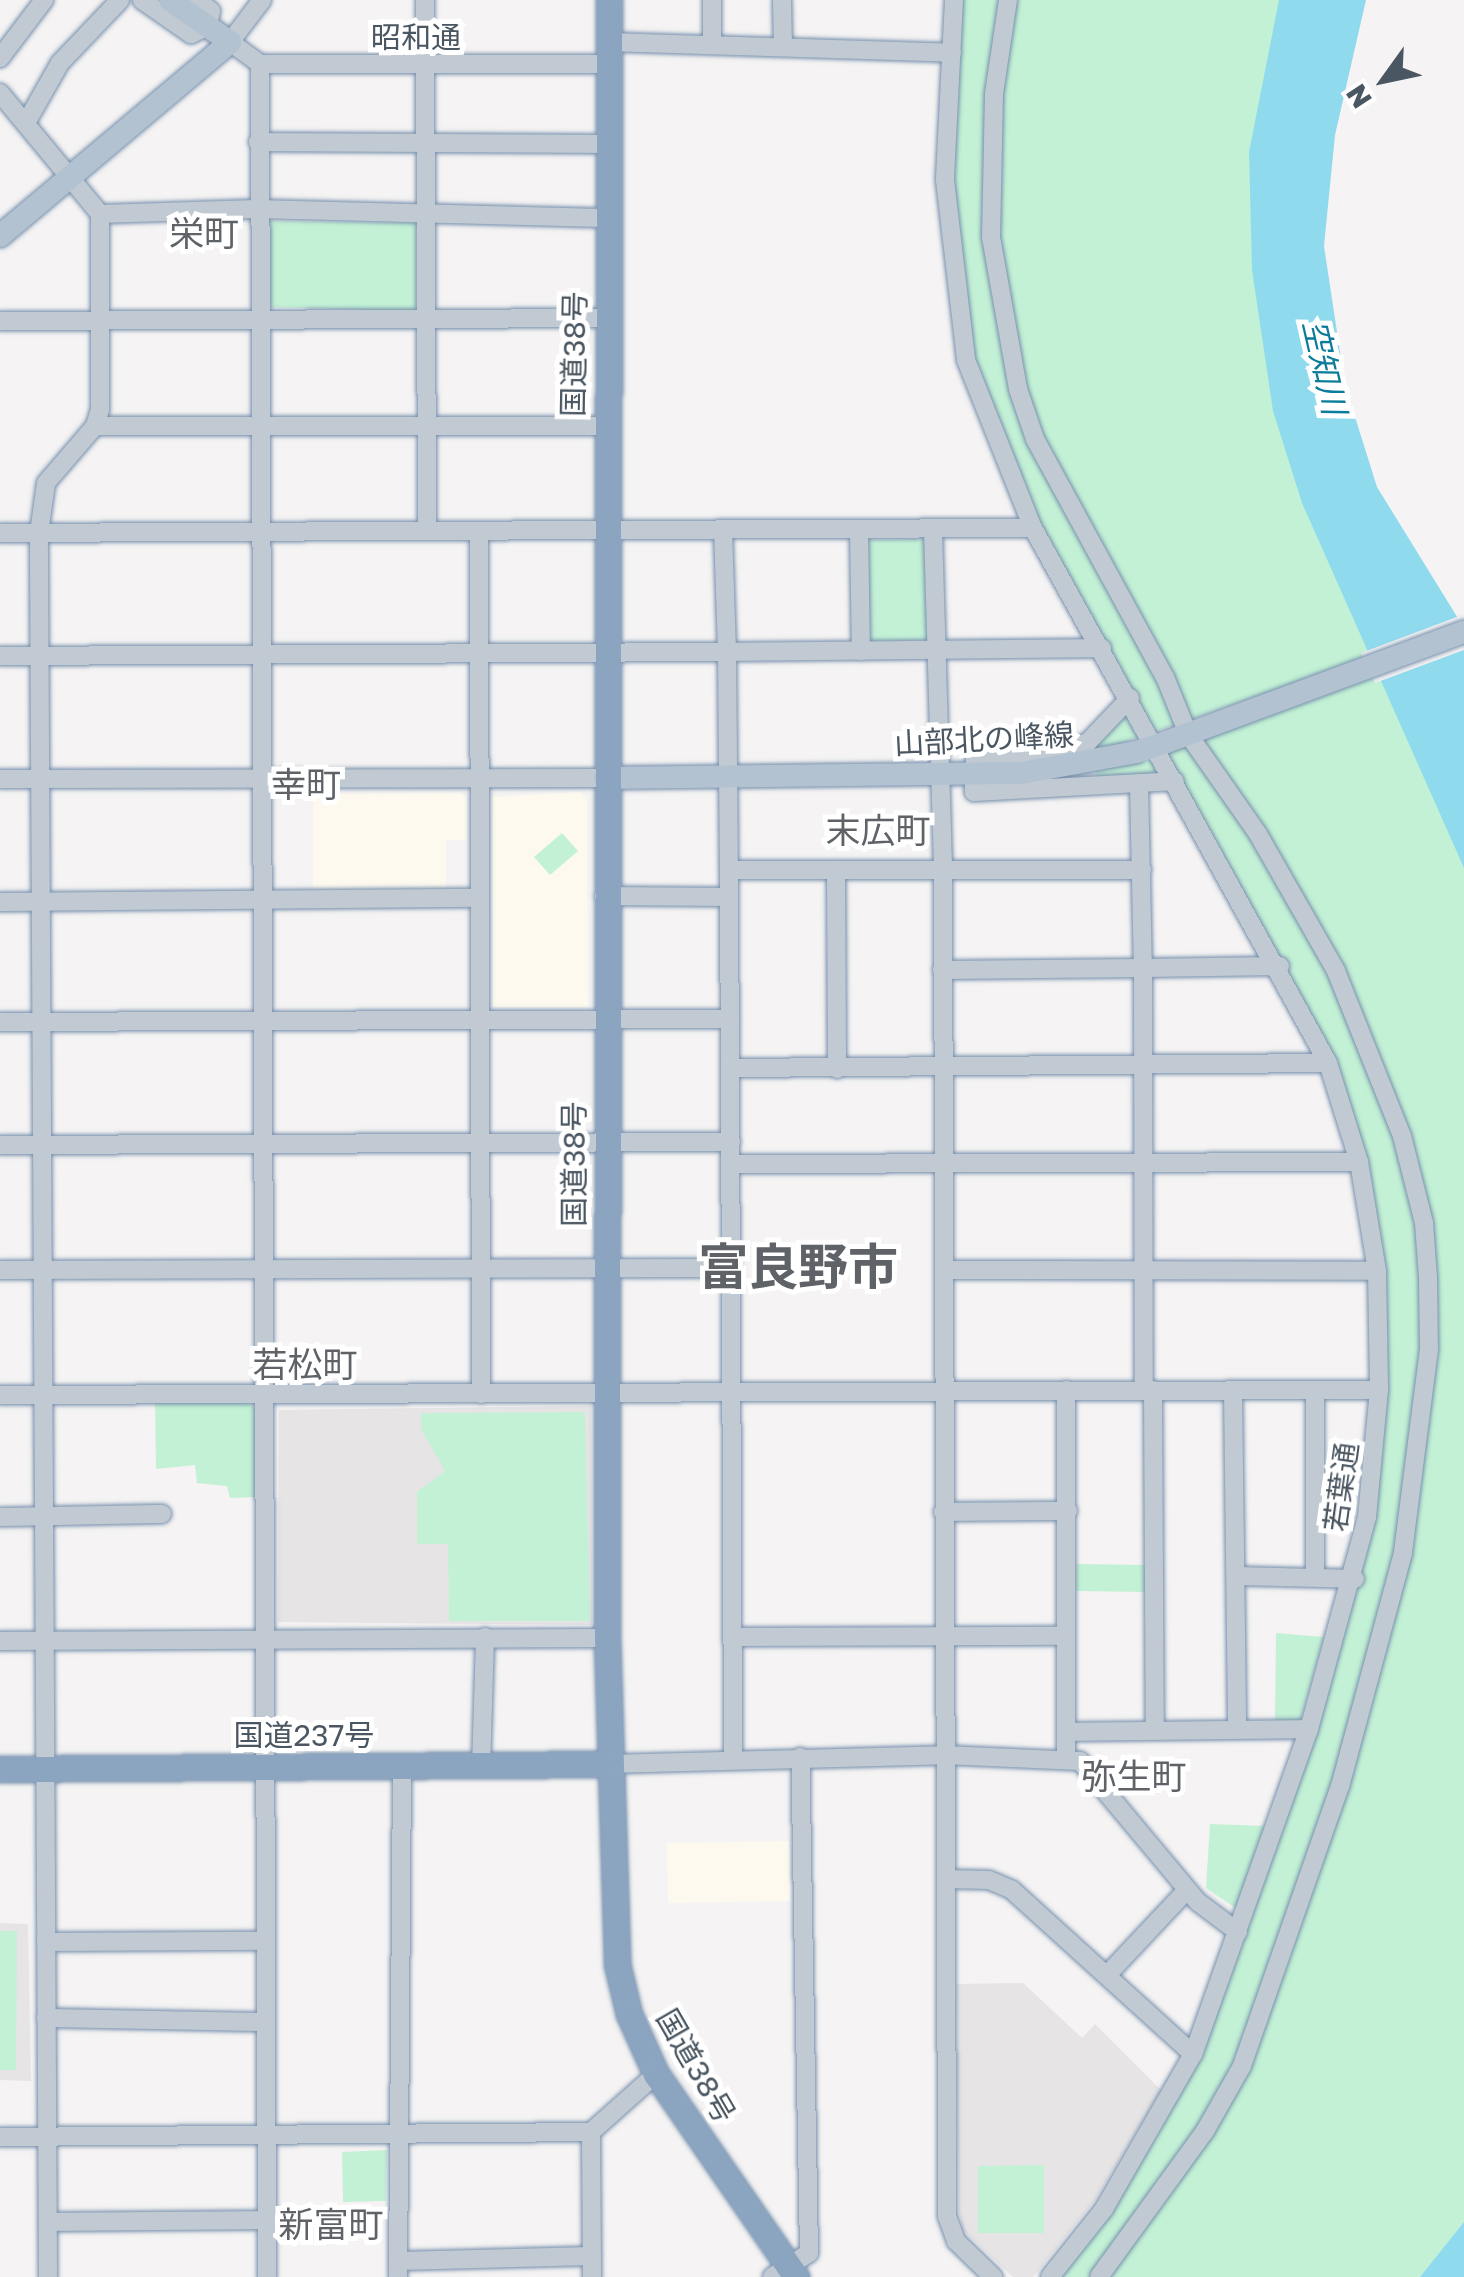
<!DOCTYPE html>
<html>
<head>
<meta charset="utf-8">
<style>
  body { margin:0 }
  #map { position:relative; width:1464px; height:2277px; overflow:hidden; background:#f5f3f3; font-family:"Golos Text","Noto Sans JP",sans-serif }
  div>[style] { position:absolute }
  .commercial>* { inset:0; background:#fdf9ef }
  .education>* { inset:0; background:#e6e4e5 }
  .green>* { inset:0; background:#c3f1d5 }
  .water>* { inset:0; background:#90daee }
  .pier>* { inset:0; background:#f5f3f3 }
  .roads { filter:drop-shadow(0 0 2px #7690ad) drop-shadow(0 0 2px #7690ad) }
  .minor>* { height:18px; margin:-9px; padding:0 9px; transform-origin:9px; border-radius:9px; background:#c1cad2 }
  .major>* { height:22px; margin:-11px; padding:0 11px; transform-origin:11px; border-radius:11px; background:#b3c2d1 }
  .highway>* { height:25px; margin:-12.5px; padding:0 12.5px; transform-origin:12.5px; border-radius:12.5px; background:#8ba5c1 }
  .major-bridge>* { height:22px; margin:-11px; padding:0 11px; transform-origin:11px; border-radius:11px; background:#b3c2d1 }
  span { translate:-50% -50%; white-space:nowrap; text-align:center; line-height:1.15; -webkit-text-stroke:10px #fff; paint-order:stroke }
  .street-label { font-size:30px; color:#4a5661 }
  .water-label { font-size:32px; color:#0c7c9b; font-style:italic }
  .quarter-label { font-size:35px; color:#5f6368 }
  .town-label { font-size:50px; color:#5f6368; font-weight:700 }
  .north { position:absolute; left:1334px; top:30px; width:100px; height:100px; -webkit-text-stroke:8px #fff; paint-order:stroke; rotate:237deg; font-size:28px; font-weight:700; line-height:40px; text-align:center; color:#4a5661 }
  .north::after { content:''; display:block; margin:auto; width:35px; height:45px; background:#4a5661; clip-path:polygon(50% 0,100% 100%,50% 72%,0 100%) }
</style>
</head>
<body>
<div id="map">
  <div class="commercial">
    <div style="clip-path:polygon(581px 792px,587px 799px,588px 1007px,492px 1007px,491px 797px)"></div>
    <div style="clip-path:polygon(460px 793px,466px 797px,466px 840px,446px 840px,446px 892px,313px 892px,313px 794px)"></div>
    <div style="clip-path:polygon(789px 1841px,791px 1901px,668px 1903px,667px 1843px)"></div>
  </div>
  <div class="education">
    <div style="clip-path:polygon(591px 1406px,592px 1625px,278px 1622px,279px 1410px)"></div>
    <div style="clip-path:polygon(0 1923px,28px 1924px,31px 2081px,0 2080px)"></div>
    <div style="clip-path:polygon(1023px 1983px,1082px 2038px,1095px 2024px,1161px 2090px,1095px 2200px,1033px 2277px,1013px 2277px,963px 2230px,959px 2213px,956px 1984px)"></div>
  </div>
  <div class="green">
    <div style="clip-path:polygon(954px 0,1286px 0,1376px 655px,1082px 757px,1126px 690px,1033px 528px,966px 360px,945px 180px)"></div>
    <div style="clip-path:polygon(267px 221px,416px 223px,416px 311px,268px 307px)"></div>
    <div style="clip-path:polygon(926px 539px,928px 640px,868px 641px,866px 540px)"></div>
    <div style="clip-path:polygon(1384px 672px,1464px 864px,1464px 2240px,1440px 2277px,1050px 2277px,1075px 2247px,1221px 1989px,1367px 1517px,1377px 1271px,1341px 1103px,1175px 781px,1097px 784px,1096px 770px)"></div>
    <div style="clip-path:polygon(562px 833px,578px 851px,550px 875px,534px 857px)"></div>
    <div style="clip-path:polygon(246px 1402px,256px 1409px,257px 1497px,230px 1498px,227px 1486px,197px 1483px,195px 1465px,156px 1469px,155px 1403px)"></div>
    <div style="clip-path:polygon(585px 1412px,590px 1621px,449px 1621px,448px 1544px,417px 1544px,417px 1492px,445px 1471px,421px 1429px,421px 1413px)"></div>
    <div style="clip-path:polygon(1076px 1564px,1145px 1565px,1145px 1592px,1076px 1591px)"></div>
    <div style="clip-path:polygon(1276px 1633px,1324px 1637px,1300px 1722px,1275px 1721px)"></div>
    <div style="clip-path:polygon(1210px 1824px,1266px 1826px,1237px 1909px,1206px 1888px)"></div>
    <div style="clip-path:polygon(0 1931px,17px 1931px,16px 2070px,0 2070px)"></div>
    <div style="clip-path:polygon(387px 2150px,386px 2201px,343px 2202px,342px 2152px)"></div>
    <div style="clip-path:polygon(1044px 2165px,1044px 2233px,978px 2233px,978px 2166px)"></div>
  </div>
  <div class="water">
    <div style="clip-path:polygon(1279px 0,1366px 0,1335px 135px,1324px 246px,1345px 385px,1377px 487px,1464px 628px,1464px 868px,1302px 503px,1273px 411px,1252px 270px,1249px 152px)"></div>
    <div style="clip-path:polygon(1464px 2222px,1464px 2277px,1420px 2277px)"></div>
  </div>
  <div class="pier">
    <div style="clip-path:polygon(1462px 615px,1464px 650px,1375px 683px,1361px 653px)"></div>
  </div>
  <div class="roads">
    <div class="minor">
      <div style="left:142px;top:0;width:60px;rotate:34.8deg"></div>
      <div style="left:191px;top:34px;width:19px;rotate:-25deg"></div>
      <div style="left:208px;top:26px;width:15px;rotate:-79deg"></div>
      <div style="left:211px;top:11px;width:18px;rotate:-142deg"></div>
      <div style="left:262px;top:0;width:53px;rotate:127.3deg"></div>
      <div style="left:230px;top:42px;width:37px;rotate:36deg"></div>
      <div style="left:260px;top:64px;width:349px"></div>
      <div style="left:425px;top:0;width:531px;rotate:89.78deg"></div>
      <div style="left:782px;top:0;width:47px;rotate:88.8deg"></div>
      <div style="left:954px;top:0;width:180px;rotate:92.9deg"></div>
      <div style="left:945px;top:180px;width:181px;rotate:83.3deg"></div>
      <div style="left:966px;top:360px;width:181px;rotate:68.3deg"></div>
      <div style="left:1033px;top:528px;width:611px;rotate:61.13deg"></div>
      <div style="left:1328px;top:1063px;width:104px;rotate:72.6deg"></div>
      <div style="left:1359px;top:1162px;width:110px;rotate:80.6deg"></div>
      <div style="left:1377px;top:1271px;width:119px;rotate:89deg"></div>
      <div style="left:1379px;top:1390px;width:128px;rotate:95.4deg"></div>
      <div style="left:1367px;top:1517px;width:220px;rotate:105.3deg"></div>
      <div style="left:1309px;top:1729px;width:345px;rotate:109.6deg"></div>
      <div style="left:1193px;top:2054px;width:179px;rotate:119.9deg"></div>
      <div style="left:1104px;top:2209px;width:87px;rotate:128.5deg"></div>
      <div style="left:1008px;top:0;width:95px;rotate:98.5deg"></div>
      <div style="left:994px;top:94px;width:143px;rotate:91.2deg"></div>
      <div style="left:991px;top:237px;width:154px;rotate:79.9deg"></div>
      <div style="left:1018px;top:389px;width:53px;rotate:71.2deg"></div>
      <div style="left:1035px;top:439px;width:271px;rotate:61.4deg"></div>
      <div style="left:1165px;top:677px;width:61px;rotate:68deg"></div>
      <div style="left:1188px;top:734px;width:122px;rotate:55deg"></div>
      <div style="left:1258px;top:834px;width:158px;rotate:60.3deg"></div>
      <div style="left:1336px;top:971px;width:178px;rotate:68.2deg"></div>
      <div style="left:1402px;top:1136px;width:90px;rotate:75.8deg"></div>
      <div style="left:1424px;top:1223px;width:55px;rotate:85.8deg"></div>
      <div style="left:1428px;top:1278px;width:71px;rotate:89.2deg"></div>
      <div style="left:1429px;top:1349px;width:206px;rotate:97.3deg"></div>
      <div style="left:1403px;top:1553px;width:241px;rotate:105.1deg"></div>
      <div style="left:1340px;top:1786px;width:297px;rotate:109.3deg"></div>
      <div style="left:1242px;top:2066px;width:75px;rotate:119.6deg"></div>
      <div style="left:1205px;top:2131px;width:180px;rotate:126deg"></div>
      <div style="left:609px;top:42px;width:343px;rotate:1.8deg"></div>
      <div style="left:712px;top:45px;width:45px;rotate:-90deg"></div>
      <div style="left:0;top:58px;width:73px;rotate:-52.8deg"></div>
      <div style="left:260px;top:64px;width:2213px;rotate:89.82deg"></div>
      <div style="left:0;top:93px;width:157px;rotate:50.4deg"></div>
      <div style="left:100px;top:214px;width:156px;rotate:-1.8deg"></div>
      <div style="left:256px;top:209px;width:353px;rotate:1.5deg"></div>
      <div style="left:26px;top:123px;width:69px;rotate:-60.5deg"></div>
      <div style="left:60px;top:63px;width:87px;rotate:-46.4deg"></div>
      <div style="left:258px;top:142px;width:351px;rotate:0.3deg"></div>
      <div style="left:0;top:321px;width:606px;rotate:-0.28deg"></div>
      <div style="left:95px;top:426px;width:511px"></div>
      <div style="left:859px;top:529px;width:122px;rotate:89.1deg"></div>
      <div style="left:723px;top:530px;width:122px;rotate:88.1deg"></div>
      <div style="left:727px;top:652px;width:375px;rotate:-0.6deg"></div>
      <div style="left:933px;top:530px;width:340px;rotate:88.3deg"></div>
      <div style="left:943px;top:870px;width:1346px;rotate:89.83deg"></div>
      <div style="left:947px;top:2216px;width:27px;rotate:70deg"></div>
      <div style="left:956px;top:2241px;width:52px;rotate:44.2deg"></div>
      <div style="left:479px;top:531px;width:863px;rotate:89.87deg"></div>
      <div style="left:0;top:533px;width:1033px;rotate:-0.28deg"></div>
      <div style="left:0;top:656px;width:727px;rotate:-0.32deg"></div>
      <div style="left:727px;top:652px;width:218px;rotate:89.5deg"></div>
      <div style="left:729px;top:870px;width:413px"></div>
      <div style="left:1130px;top:698px;width:61px;rotate:133.7deg"></div>
      <div style="left:1088px;top:742px;width:22px;rotate:158deg"></div>
      <div style="left:1068px;top:750px;width:93px;rotate:175.1deg"></div>
      <div style="left:975px;top:758px;width:34px;rotate:92deg"></div>
      <div style="left:974px;top:792px;width:201px;rotate:-3.1deg"></div>
      <div style="left:0;top:779px;width:605px;rotate:-0.09deg"></div>
      <div style="left:1139px;top:783px;width:185px;rotate:88.8deg"></div>
      <div style="left:1143px;top:968px;width:137px;rotate:-0.8deg"></div>
      <div style="left:729px;top:870px;width:888px;rotate:89.74deg"></div>
      <div style="left:836px;top:871px;width:198px;rotate:89.7deg"></div>
      <div style="left:604px;top:896px;width:124px;rotate:0.5deg"></div>
      <div style="left:0;top:902px;width:480px;rotate:-0.5deg"></div>
      <div style="left:942px;top:970px;width:201px;rotate:-0.6deg"></div>
      <div style="left:1143px;top:968px;width:421px;rotate:89.9deg"></div>
      <div style="left:0;top:1022px;width:729px;rotate:-0.24deg"></div>
      <div style="left:732px;top:1068px;width:596px;rotate:-0.48deg"></div>
      <div style="left:0;top:1145px;width:731px;rotate:-0.24deg"></div>
      <div style="left:730px;top:1164px;width:629px;rotate:-0.18deg"></div>
      <div style="left:0;top:1270px;width:730px;rotate:-0.16deg"></div>
      <div style="left:945px;top:1270px;width:432px;rotate:0.1deg"></div>
      <div style="left:1066px;top:1390px;width:368px;rotate:90deg"></div>
      <div style="left:1153px;top:1390px;width:339px;rotate:89.7deg"></div>
      <div style="left:1233px;top:1390px;width:336px;rotate:89.3deg"></div>
      <div style="left:1315px;top:1390px;width:185px;rotate:90deg"></div>
      <div style="left:0;top:1395px;width:1379px;rotate:-0.21deg"></div>
      <div style="left:943px;top:1512px;width:125px;rotate:-0.5deg"></div>
      <div style="left:0;top:1517px;width:162px;rotate:-1.1deg"></div>
      <div style="left:1236px;top:1576px;width:119px;rotate:1.4deg"></div>
      <div style="left:733px;top:1637px;width:333px;rotate:-0.2deg"></div>
      <div style="left:0;top:1641px;width:607px;rotate:-0.28deg"></div>
      <div style="left:1067px;top:1732px;width:242px;rotate:-0.7deg"></div>
      <div style="left:609px;top:1764px;width:335px;rotate:-1.5deg"></div>
      <div style="left:944px;top:1755px;width:136px;rotate:2.5deg"></div>
      <div style="left:1080px;top:1761px;width:184px;rotate:50.1deg"></div>
      <div style="left:1198px;top:1902px;width:50px;rotate:36.9deg"></div>
      <div style="left:481px;top:1767px;width:130px;rotate:-88.2deg"></div>
      <div style="left:946px;top:1879px;width:43px;rotate:1.3deg"></div>
      <div style="left:989px;top:1880px;width:25px;rotate:23deg"></div>
      <div style="left:1012px;top:1890px;width:244px;rotate:42.2deg"></div>
      <div style="left:46px;top:1942px;width:217px;rotate:-0.3deg"></div>
      <div style="left:1108px;top:1974px;width:115px;rotate:-46.8deg"></div>
      <div style="left:46px;top:2018px;width:218px;rotate:1.1deg"></div>
      <div style="left:591px;top:2132px;width:145px;rotate:89.6deg"></div>
      <div style="left:0;top:2137px;width:591px;rotate:-0.48deg"></div>
      <div style="left:591px;top:2132px;width:87px;rotate:-41.7deg"></div>
      <div style="left:48px;top:2222px;width:218px;rotate:-0.5deg"></div>
      <div style="left:398px;top:2261px;width:194px;rotate:-1.5deg"></div>
      <div style="left:48px;top:2277px;width:1744px;rotate:-90.3deg"></div>
      <div style="left:39px;top:533px;width:50px;rotate:-82deg"></div>
      <div style="left:46px;top:483px;width:75px;rotate:-49.3deg"></div>
      <div style="left:95px;top:426px;width:17px;rotate:-73deg"></div>
      <div style="left:100px;top:410px;width:196px;rotate:-90deg"></div>
      <div style="left:398px;top:2277px;width:510px;rotate:-89.55deg"></div>
      <div style="left:772px;top:2277px;width:44px;rotate:-33deg"></div>
      <div style="left:809px;top:2253px;width:496px;rotate:-91deg"></div>
    </div>
    <div class="major">
      <div style="left:0;top:236px;width:301px;rotate:-40.1deg"></div>
      <div style="left:230px;top:42px;width:73px;rotate:-145deg"></div>
      <div style="left:1166px;top:742px;width:318px;rotate:-20.3deg"></div>
      <div style="left:605px;top:778px;width:416px;rotate:-0.7deg"></div>
      <div style="left:1021px;top:773px;width:117px;rotate:-10.3deg"></div>
    </div>
    <div class="highway">
      <div style="left:609px;top:0;width:1638px;rotate:90.07deg"></div>
      <div style="left:607px;top:1638px;width:326px;rotate:88.2deg"></div>
      <div style="left:617px;top:1964px;width:51px;rotate:76.5deg"></div>
      <div style="left:629px;top:2014px;width:66px;rotate:65.8deg"></div>
      <div style="left:656px;top:2074px;width:247px;rotate:55.4deg"></div>
      <div style="left:0;top:1769px;width:609px;rotate:-0.47deg"></div>
    </div>
  </div>
  <div class="major-bridge">
    <div style="left:1136px;top:752px;width:32px;rotate:-18deg"></div>
  </div>
  <div class="street-label">
    <span style="left:416px;top:37px">昭和通</span>
    <span style="left:574px;top:354px;rotate:-89deg">国道38号</span>
    <span style="left:984px;top:739px;rotate:-3deg">山部北の峰線</span>
    <span style="left:574px;top:1164px;rotate:-90deg">国道38号</span>
    <span style="left:1341px;top:1487px;rotate:-82deg">若葉通</span>
    <span style="left:304px;top:1735px">国道237号</span>
    <span style="left:696px;top:2066px;rotate:60deg">国道38号</span>
  </div>
  <div class="water-label">
    <span style="left:1325px;top:367px;rotate:77deg">空知川</span>
  </div>
  <div class="quarter-label">
    <span style="left:204px;top:233px">栄町</span>
    <span style="left:306px;top:784px">幸町</span>
    <span style="left:878px;top:830px">末広町</span>
    <span style="left:305px;top:1364px">若松町</span>
    <span style="left:1134px;top:1776px">弥生町</span>
    <span style="left:331px;top:2224px">新富町</span>
  </div>
  <div class="town-label">
    <span style="left:798px;top:1267px">富良野市</span>
  </div>
  <div class="north">N</div>
</div>
</body>
</html>
